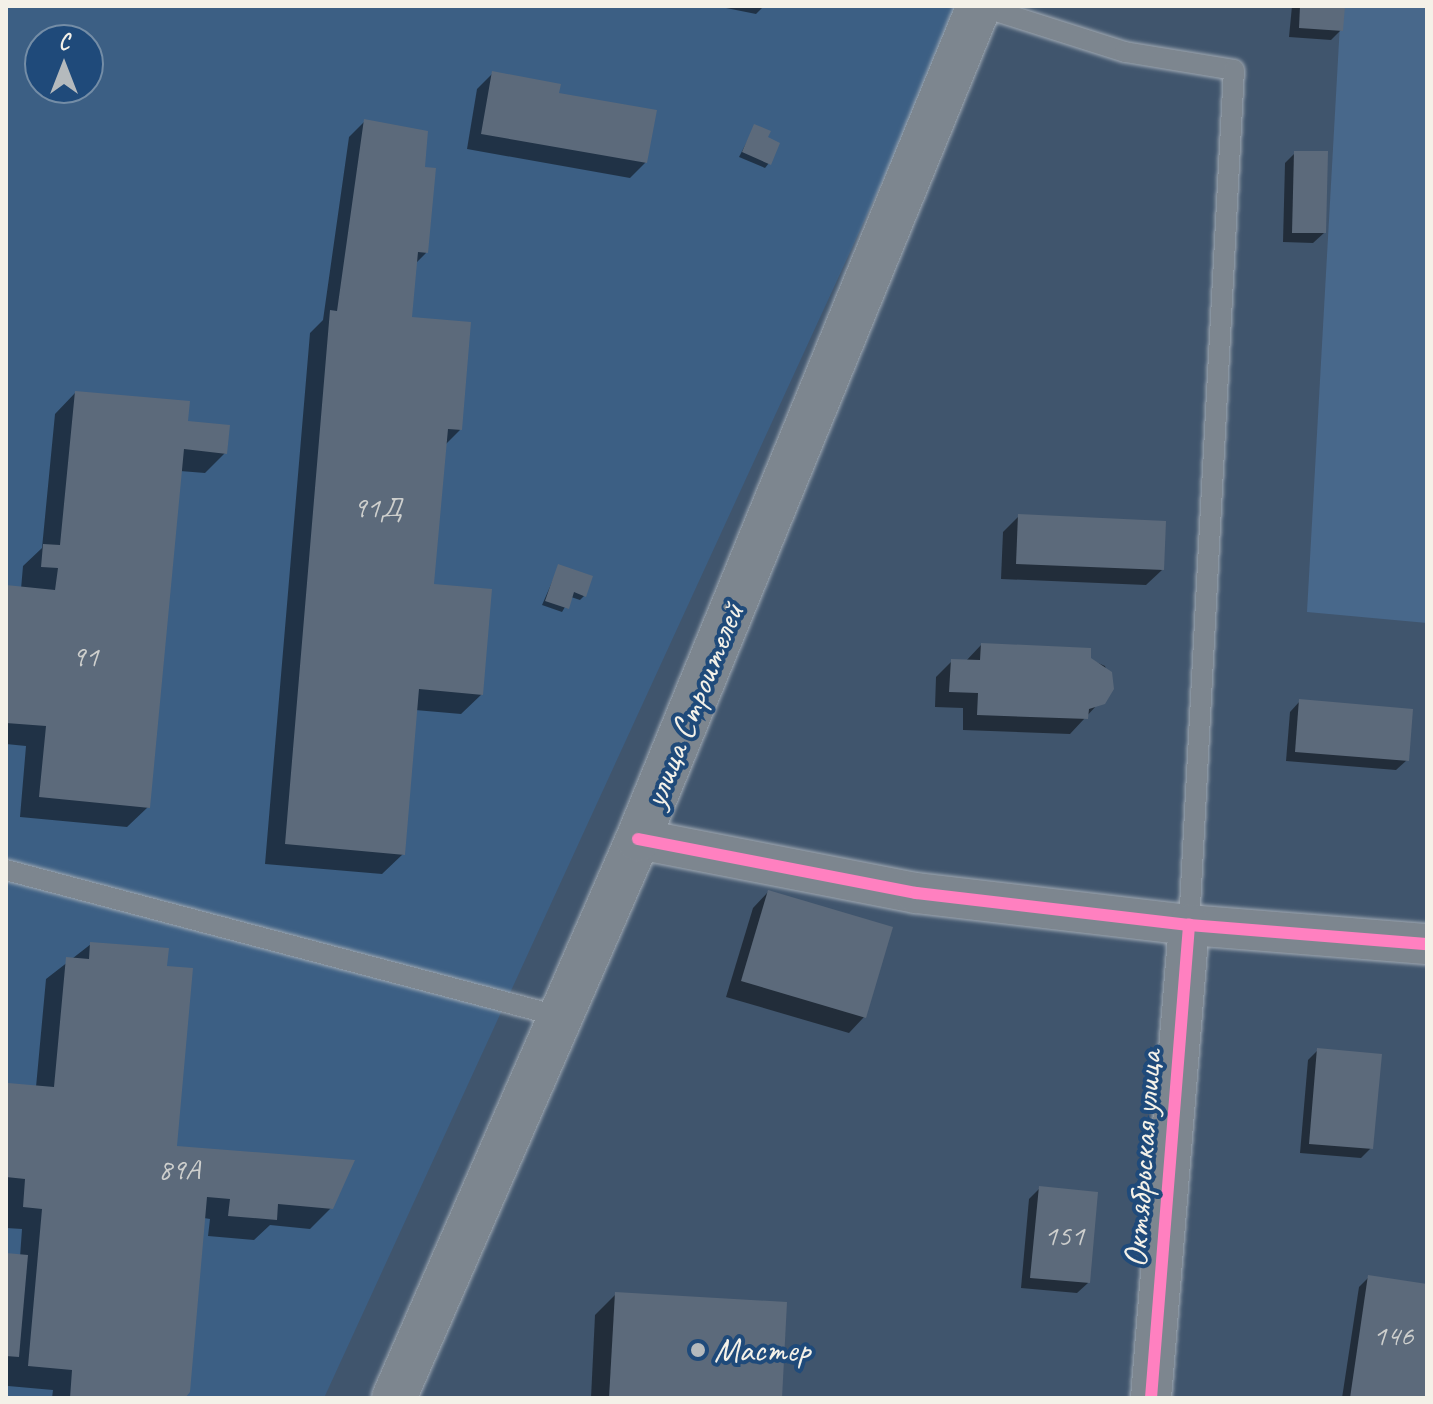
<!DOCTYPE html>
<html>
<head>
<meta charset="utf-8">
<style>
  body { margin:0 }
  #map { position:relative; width:1433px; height:1404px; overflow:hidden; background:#40556d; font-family:Caveat,sans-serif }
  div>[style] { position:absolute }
  .built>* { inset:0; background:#3c5f84 }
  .green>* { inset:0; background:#48688b }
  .shadow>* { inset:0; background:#0007 }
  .building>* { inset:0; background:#5c6a7b }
  .roads { filter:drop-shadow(0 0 2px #a1aab3) drop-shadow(0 0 2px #a1aab3) }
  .service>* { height:20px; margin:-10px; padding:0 10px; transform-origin:10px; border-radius:10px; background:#7d868f }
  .minor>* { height:40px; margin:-20px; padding:0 20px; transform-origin:20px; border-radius:20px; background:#7d868f }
  .secondary>* { height:44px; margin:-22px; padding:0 22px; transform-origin:22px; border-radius:22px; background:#7d868f }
  .cycleway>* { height:12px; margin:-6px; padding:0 6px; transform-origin:6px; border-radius:6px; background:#ff80c0 }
  .dots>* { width:22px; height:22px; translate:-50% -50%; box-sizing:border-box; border:4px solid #1f4a7a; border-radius:50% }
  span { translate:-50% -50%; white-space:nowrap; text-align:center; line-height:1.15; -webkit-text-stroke:8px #1f4a7a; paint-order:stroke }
  .number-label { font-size:30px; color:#cecfcd }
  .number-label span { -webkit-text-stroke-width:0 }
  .street-label { font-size:34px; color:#f4f1e8 }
  .poi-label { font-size:34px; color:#f4f1e8 }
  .left { translate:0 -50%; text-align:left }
  .frame { position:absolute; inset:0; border:8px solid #f4f1e8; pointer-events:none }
  .north { position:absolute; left:24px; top:24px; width:80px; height:80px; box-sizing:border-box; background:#1f4a7a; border:2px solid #748da6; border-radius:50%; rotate:0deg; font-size:22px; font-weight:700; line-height:32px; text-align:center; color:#f4f1e8 }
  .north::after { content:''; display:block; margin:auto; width:28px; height:36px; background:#b5babd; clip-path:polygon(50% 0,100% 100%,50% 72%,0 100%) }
</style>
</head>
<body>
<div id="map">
  <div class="built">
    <div style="clip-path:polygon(evenodd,6px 6px,963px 6px,324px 1398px,6px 1398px,6px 6px,40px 40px,88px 40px,88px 88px,40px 88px,40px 40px)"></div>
  </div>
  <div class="green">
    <div style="clip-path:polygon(1341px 6px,1427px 6px,1427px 623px,1307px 612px)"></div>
  </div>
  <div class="shadow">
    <div style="clip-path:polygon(716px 6px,764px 6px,756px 14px)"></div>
    <div style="clip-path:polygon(1292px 6px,1343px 6px,1341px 30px,1331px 40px,1289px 37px)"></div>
    <div style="clip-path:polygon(493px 73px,557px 95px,646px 162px,630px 178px,467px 149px,477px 89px)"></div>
    <div style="clip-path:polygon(365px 121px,423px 169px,426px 253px,415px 264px,410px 316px,460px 430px,444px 446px,432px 586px,482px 694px,461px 714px,415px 710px,403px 854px,382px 874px,265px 864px,310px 333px,323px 320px,349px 137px)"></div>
    <div style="clip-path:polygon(755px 126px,765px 138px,769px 163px,765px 168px,739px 157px)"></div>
    <div style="clip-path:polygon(1295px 153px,1324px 233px,1313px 243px,1283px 242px,1285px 163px)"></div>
    <div style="clip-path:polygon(75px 393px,186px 423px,225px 453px,205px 473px,180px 471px,148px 807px,127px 827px,20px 817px,26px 746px,6px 744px,6px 587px,21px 589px,23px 566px,42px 548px,55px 414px)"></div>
    <div style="clip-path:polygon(1019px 516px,1162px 570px,1146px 585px,1001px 579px,1003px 532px)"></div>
    <div style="clip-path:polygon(559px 566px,584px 596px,580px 600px,571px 597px,562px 612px,542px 605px)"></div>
    <div style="clip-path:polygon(981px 645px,1089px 659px,1105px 666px,1112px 689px,1070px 734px,963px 730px,963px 708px,935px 707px,936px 677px,952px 661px,965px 662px)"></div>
    <div style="clip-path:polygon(1300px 701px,1407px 760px,1396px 770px,1286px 761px,1290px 712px)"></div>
    <div style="clip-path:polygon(768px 892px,864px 1017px,849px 1033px,726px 997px,753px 908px)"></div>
    <div style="clip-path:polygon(91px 944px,165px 968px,175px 1148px,331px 1208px,310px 1229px,270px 1225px,254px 1240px,208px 1236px,210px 1219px,204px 1218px,183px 1398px,52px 1398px,53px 1390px,8px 1386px,6px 1255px,20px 1257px,22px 1229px,6px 1228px,6px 1088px,36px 1087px,46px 979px)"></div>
    <div style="clip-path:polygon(1318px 1050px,1371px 1148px,1361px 1158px,1300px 1153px,1308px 1060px)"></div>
    <div style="clip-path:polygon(1040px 1188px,1088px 1283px,1077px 1293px,1021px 1288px,1029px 1199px)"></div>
    <div style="clip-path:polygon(1369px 1277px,1427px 1286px,1423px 1398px,1342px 1398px,1359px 1287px)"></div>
    <div style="clip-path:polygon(616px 1294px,780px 1398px,591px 1398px,595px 1315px)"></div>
  </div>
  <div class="building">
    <div style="clip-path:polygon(1300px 6px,1345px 6px,1343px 31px,1299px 28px)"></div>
    <div style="clip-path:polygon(492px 71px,561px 84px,559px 93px,657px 110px,647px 163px,481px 134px)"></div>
    <div style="clip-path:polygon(364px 119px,428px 131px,425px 167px,436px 168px,428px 253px,418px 252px,412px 317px,471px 322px,462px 430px,448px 429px,434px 584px,492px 589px,483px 695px,419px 689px,405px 855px,285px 844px,330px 310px,337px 311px)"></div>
    <div style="clip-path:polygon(754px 124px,771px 131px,768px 137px,780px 143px,771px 165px,742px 152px)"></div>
    <div style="clip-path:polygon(1294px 151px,1328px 151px,1326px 233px,1292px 233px)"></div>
    <div style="clip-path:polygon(75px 391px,190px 401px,188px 421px,230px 425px,227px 454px,184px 449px,150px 808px,39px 797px,46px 726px,6px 723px,6px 585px,55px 590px,58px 568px,41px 567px,43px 544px,60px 545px)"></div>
    <div style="clip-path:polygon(1018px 514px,1166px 521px,1164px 570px,1016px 564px)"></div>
    <div style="clip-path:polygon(558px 564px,593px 576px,586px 597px,574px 592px,569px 609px,545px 601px)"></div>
    <div style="clip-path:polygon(981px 643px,1091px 648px,1091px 658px,1112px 672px,1114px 689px,1105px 704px,1089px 709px,1088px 719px,977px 715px,978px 693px,949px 692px,951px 659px,980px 660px)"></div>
    <div style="clip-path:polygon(1299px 699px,1413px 709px,1409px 761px,1295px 752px)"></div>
    <div style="clip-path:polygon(768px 890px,893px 927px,866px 1018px,741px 981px)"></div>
    <div style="clip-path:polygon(90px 942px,169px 948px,167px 966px,193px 968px,177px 1146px,355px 1160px,333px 1209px,278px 1204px,277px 1220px,228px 1216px,230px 1199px,207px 1197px,190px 1392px,185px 1398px,70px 1398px,72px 1370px,28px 1366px,42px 1209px,23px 1207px,25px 1179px,6px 1177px,8px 1083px,54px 1087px,66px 957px,89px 959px)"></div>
    <div style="clip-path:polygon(1317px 1048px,1382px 1054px,1373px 1149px,1309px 1144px)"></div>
    <div style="clip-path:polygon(1039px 1186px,1098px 1192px,1090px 1283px,1030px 1278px)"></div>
    <div style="clip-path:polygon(6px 1253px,28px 1255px,19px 1357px,6px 1356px)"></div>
    <div style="clip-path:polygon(1368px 1275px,1427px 1284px,1425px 1398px,1350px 1398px)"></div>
    <div style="clip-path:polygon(615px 1292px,787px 1302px,782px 1398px,609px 1398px)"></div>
  </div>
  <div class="roads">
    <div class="service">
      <div style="left:980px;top:6px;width:152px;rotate:17.6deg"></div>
      <div style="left:1125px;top:52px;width:110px;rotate:9.4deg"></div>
      <div style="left:1234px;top:70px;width:856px;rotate:93.01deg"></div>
      <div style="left:6px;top:870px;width:575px;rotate:14.81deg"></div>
    </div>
    <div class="minor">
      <div style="left:638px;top:839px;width:283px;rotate:11deg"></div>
      <div style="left:916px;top:893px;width:275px;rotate:6.7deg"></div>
      <div style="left:1189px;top:925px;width:239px;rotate:4.6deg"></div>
      <div style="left:1151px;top:1398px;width:475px;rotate:-85.4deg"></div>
    </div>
    <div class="secondary">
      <div style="left:394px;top:1398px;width:610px;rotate:-66.42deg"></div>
      <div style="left:638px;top:839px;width:900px;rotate:-67.74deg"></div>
    </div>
  </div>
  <div class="cycleway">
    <div style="left:638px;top:839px;width:283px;rotate:11deg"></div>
    <div style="left:916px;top:893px;width:275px;rotate:6.7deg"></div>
    <div style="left:1189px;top:925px;width:239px;rotate:4.6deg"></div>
    <div style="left:1151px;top:1398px;width:475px;rotate:-85.4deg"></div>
  </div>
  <div class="dots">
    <div style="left:698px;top:1350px;background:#b5babd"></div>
  </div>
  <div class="number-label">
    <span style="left:377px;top:507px">91Д</span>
    <span style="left:85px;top:656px">91</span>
    <span style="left:179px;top:1169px">89А</span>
    <span style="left:1064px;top:1235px">151</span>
    <span style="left:1393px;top:1335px">146</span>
  </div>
  <div class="street-label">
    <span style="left:693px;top:705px;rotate:-68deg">улица Строителей</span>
    <span style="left:1142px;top:1159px;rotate:-86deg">Октябрьская улица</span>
  </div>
  <div class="poi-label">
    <span class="left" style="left:714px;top:1350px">Мастер</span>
  </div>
  <div class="frame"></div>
  <div class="north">С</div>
</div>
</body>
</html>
